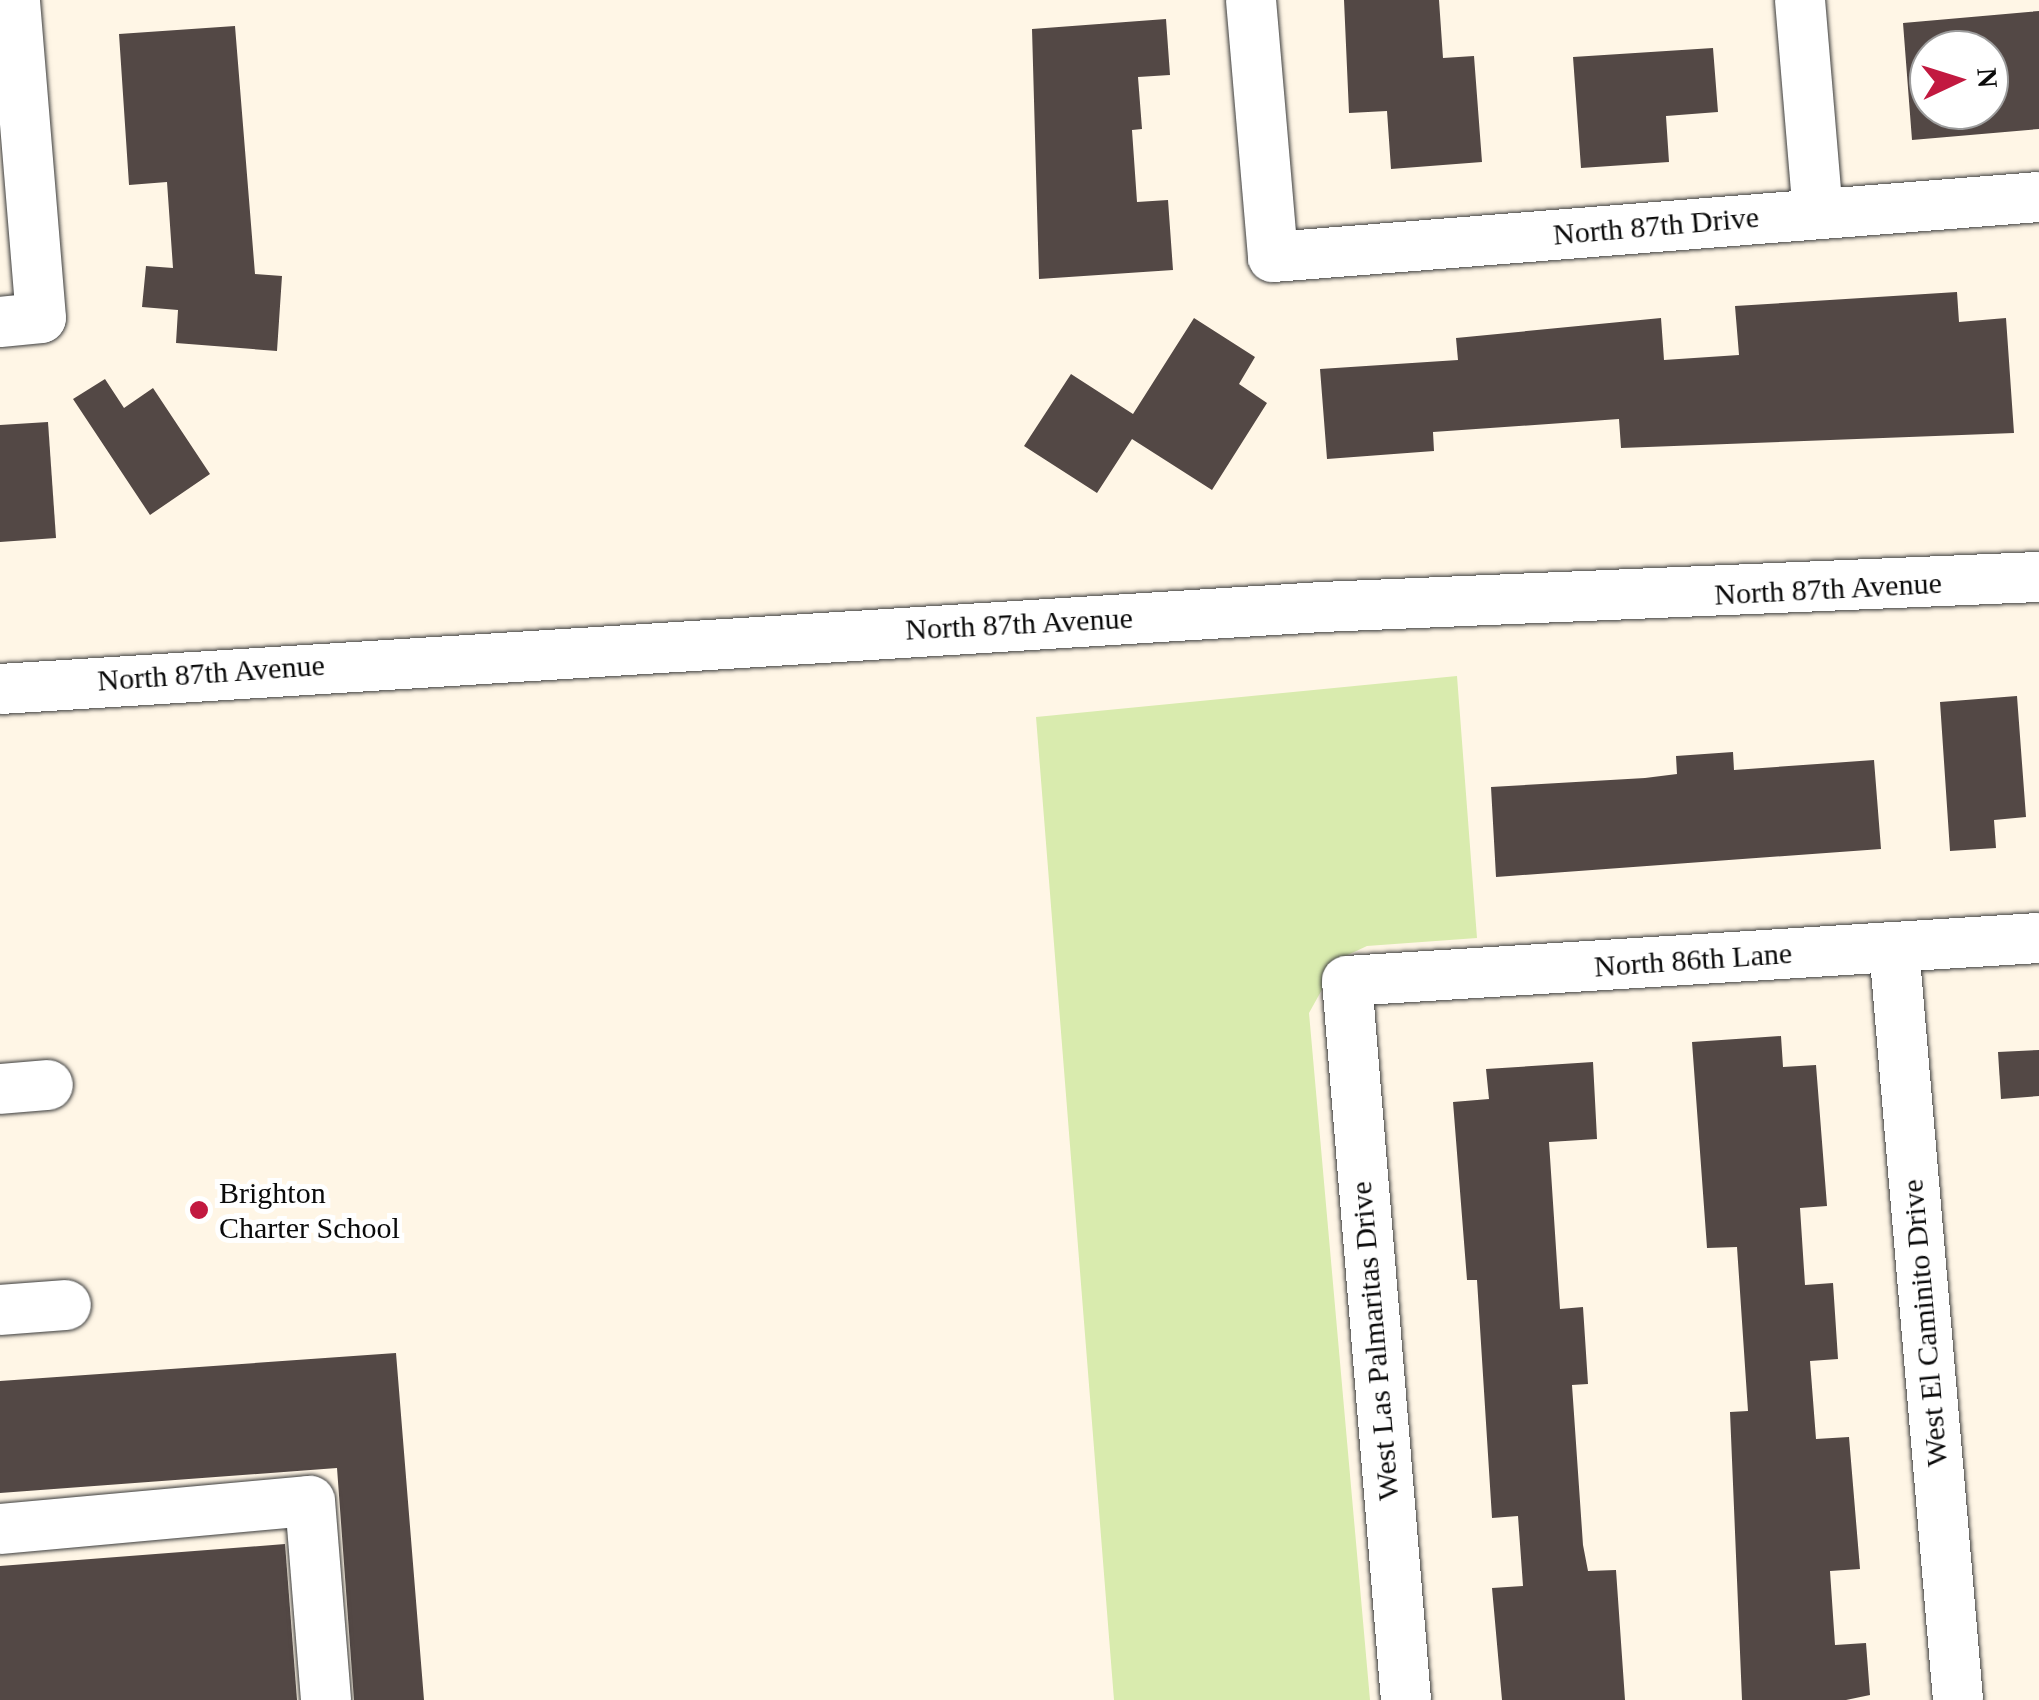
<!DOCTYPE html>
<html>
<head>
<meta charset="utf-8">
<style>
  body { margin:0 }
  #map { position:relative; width:2039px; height:1700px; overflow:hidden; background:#fff6e6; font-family:Georgia,serif }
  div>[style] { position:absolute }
  .green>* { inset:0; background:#d9ebae }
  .building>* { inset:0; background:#534845 }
  .roads { filter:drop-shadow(0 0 2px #3d3d3d) drop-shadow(0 0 2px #3d3d3d) }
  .minor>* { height:50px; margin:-25px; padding:0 25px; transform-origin:25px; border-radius:25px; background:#fff }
  .dots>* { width:28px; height:28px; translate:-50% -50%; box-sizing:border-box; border:5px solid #fff; border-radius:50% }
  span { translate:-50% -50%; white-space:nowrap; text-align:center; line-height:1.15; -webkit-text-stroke:10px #fff; paint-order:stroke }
  .street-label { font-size:30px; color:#0a0a0a }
  .poi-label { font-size:30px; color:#0a0a0a }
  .left { translate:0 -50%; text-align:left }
  .north { position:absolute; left:1909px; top:30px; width:100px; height:100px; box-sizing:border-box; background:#fff; border:2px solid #9d9d9d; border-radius:50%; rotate:86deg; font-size:28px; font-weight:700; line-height:40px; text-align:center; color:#0a0a0a }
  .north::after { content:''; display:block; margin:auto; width:35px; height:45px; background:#c21940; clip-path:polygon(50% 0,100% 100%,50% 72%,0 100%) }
</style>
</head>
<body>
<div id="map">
  <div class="green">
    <div style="clip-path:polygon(1457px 676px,1477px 938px,1367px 946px,1339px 959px,1309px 1013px,1370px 1700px,1114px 1700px,1036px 717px)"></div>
  </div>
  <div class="building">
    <div style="clip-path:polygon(1344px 0,1439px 0,1443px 58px,1474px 56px,1482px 162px,1391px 169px,1387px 111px,1349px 113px)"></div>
    <div style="clip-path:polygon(evenodd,2039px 11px,2039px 129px,1912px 140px,1903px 23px,2039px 11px,1929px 50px,1989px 50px,1989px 110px,1929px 110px,1929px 50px)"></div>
    <div style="clip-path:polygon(1166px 19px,1170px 75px,1138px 77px,1142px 129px,1132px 130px,1137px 202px,1168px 200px,1173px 270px,1039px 279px,1032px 29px)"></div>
    <div style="clip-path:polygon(235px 26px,255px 274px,282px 276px,277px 351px,176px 343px,178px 310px,142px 307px,146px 266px,173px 268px,167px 182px,129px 185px,119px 34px)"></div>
    <div style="clip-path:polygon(1713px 48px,1718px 112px,1666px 116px,1669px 162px,1581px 168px,1573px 57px)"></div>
    <div style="clip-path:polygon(1957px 292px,1959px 322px,2006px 318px,2014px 433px,1621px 448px,1619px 419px,1433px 432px,1434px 451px,1327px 459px,1320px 369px,1458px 360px,1456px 338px,1661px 318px,1664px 360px,1739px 355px,1735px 306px)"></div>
    <div style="clip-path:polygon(1194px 318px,1255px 357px,1239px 384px,1267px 403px,1212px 490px,1132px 439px,1097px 493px,1024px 446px,1071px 374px,1133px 414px)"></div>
    <div style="clip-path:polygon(105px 379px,124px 408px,153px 388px,210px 474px,150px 515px,73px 399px)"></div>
    <div style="clip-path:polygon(48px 422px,56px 538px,0 542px,0 425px)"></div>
    <div style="clip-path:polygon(2017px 696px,2026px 817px,1994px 820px,1996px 848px,1950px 851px,1940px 702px)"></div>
    <div style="clip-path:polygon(1733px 752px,1734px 770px,1874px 760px,1881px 849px,1496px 877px,1491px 787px,1645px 778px,1677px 774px,1676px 756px)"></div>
    <div style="clip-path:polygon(1781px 1036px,1783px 1067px,1816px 1065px,1827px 1206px,1800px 1208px,1805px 1285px,1833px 1283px,1838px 1359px,1810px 1361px,1816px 1439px,1849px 1437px,1860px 1569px,1830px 1571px,1835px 1645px,1866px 1643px,1870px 1695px,1846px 1700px,1742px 1700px,1730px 1412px,1748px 1411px,1737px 1247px,1707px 1248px,1692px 1042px)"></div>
    <div style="clip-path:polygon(2039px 1050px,2039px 1096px,2001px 1099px,1998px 1052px)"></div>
    <div style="clip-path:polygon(1593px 1062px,1597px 1139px,1549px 1142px,1560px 1309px,1583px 1307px,1588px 1384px,1572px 1385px,1583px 1545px,1588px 1571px,1616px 1570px,1625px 1700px,1502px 1700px,1492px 1588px,1523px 1586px,1518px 1516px,1492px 1518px,1477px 1280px,1467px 1280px,1453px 1102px,1489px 1099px,1486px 1069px)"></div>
    <div style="clip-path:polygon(396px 1353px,424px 1700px,354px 1700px,337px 1468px,0 1493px,0 1381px)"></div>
    <div style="clip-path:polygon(285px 1544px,297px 1700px,0 1700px,0 1566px)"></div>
  </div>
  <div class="roads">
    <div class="minor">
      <div style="left:1251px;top:0;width:258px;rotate:85.1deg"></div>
      <div style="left:1273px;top:257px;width:768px;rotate:-4.48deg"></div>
      <div style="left:1800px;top:0;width:214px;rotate:85.2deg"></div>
      <div style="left:0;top:322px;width:41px;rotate:-5.6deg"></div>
      <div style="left:41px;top:318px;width:319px;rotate:-94.7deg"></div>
      <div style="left:0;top:689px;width:1325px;rotate:-3.55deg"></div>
      <div style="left:1322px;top:607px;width:718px;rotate:-2.4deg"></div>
      <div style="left:1894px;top:947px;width:756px;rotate:85.14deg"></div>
      <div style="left:0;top:1089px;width:48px;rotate:-4.8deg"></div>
      <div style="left:0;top:1310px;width:66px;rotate:-4.3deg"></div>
      <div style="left:0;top:1529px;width:311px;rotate:-5.2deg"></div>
      <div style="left:310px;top:1501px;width:200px;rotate:85.4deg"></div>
      <div style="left:1406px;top:1700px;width:721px;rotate:-94.69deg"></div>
      <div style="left:1347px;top:981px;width:693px;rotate:-3.56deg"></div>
    </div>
  </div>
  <div class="dots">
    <div style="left:199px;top:1210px;background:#c21940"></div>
  </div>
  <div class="street-label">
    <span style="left:1656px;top:226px;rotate:-5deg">North 87th Drive</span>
    <span style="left:1828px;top:589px;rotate:-3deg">North 87th Avenue</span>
    <span style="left:1019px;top:624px;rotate:-3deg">North 87th Avenue</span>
    <span style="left:211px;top:673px;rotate:-4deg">North 87th Avenue</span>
    <span style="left:1693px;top:960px;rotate:-4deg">North 86th Lane</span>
    <span style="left:1925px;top:1323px;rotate:-95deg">West El Caminito Drive</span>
    <span style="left:1375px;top:1341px;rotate:-95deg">West Las Palmaritas Drive</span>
  </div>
  <div class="poi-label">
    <span class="left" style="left:219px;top:1210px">Brighton<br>Charter School</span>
  </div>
  <div class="north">N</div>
</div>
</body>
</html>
